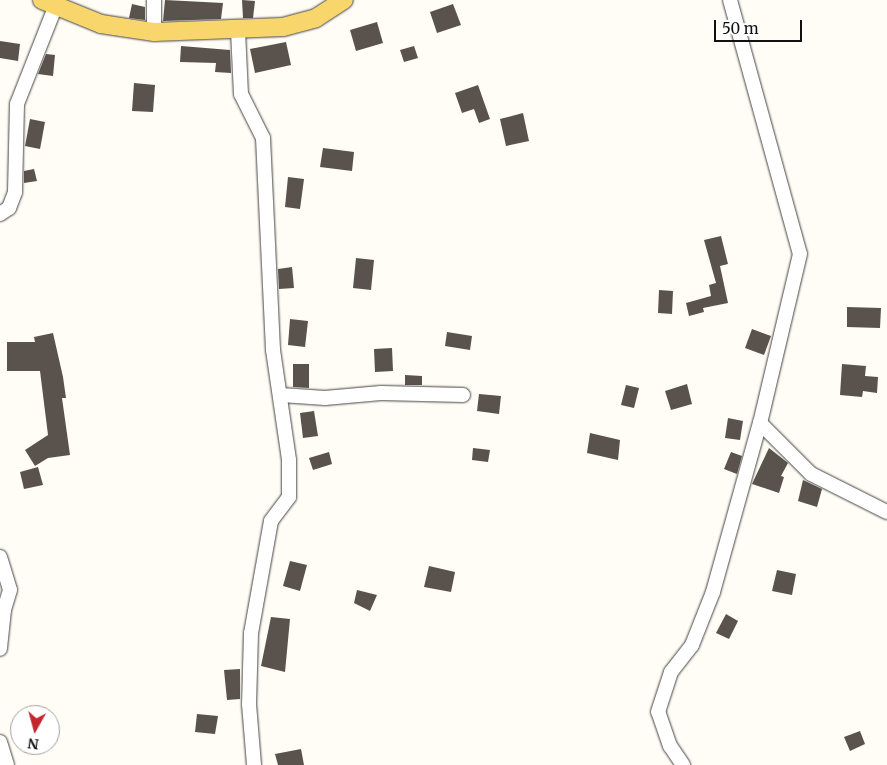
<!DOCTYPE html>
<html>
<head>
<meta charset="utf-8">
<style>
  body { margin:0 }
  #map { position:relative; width:887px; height:765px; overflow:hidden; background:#fffdf5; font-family:Merriweather,serif }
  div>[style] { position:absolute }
  .building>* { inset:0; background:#5a524d }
  .roads { filter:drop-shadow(0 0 1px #444) drop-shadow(0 0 1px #444) }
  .minor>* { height:14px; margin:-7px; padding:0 7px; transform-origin:7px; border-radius:7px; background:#fff }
  .major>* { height:18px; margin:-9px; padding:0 9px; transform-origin:9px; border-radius:9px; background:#f9d66b }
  span { translate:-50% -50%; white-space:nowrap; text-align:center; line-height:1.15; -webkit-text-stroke:5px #fff; paint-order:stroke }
  .north { position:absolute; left:10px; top:705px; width:50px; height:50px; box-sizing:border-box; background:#fff; border:1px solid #a0a0a0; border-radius:50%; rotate:187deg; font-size:14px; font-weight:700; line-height:20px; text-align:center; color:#111 }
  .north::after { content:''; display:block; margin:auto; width:18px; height:22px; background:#c4262e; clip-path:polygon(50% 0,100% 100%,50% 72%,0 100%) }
  .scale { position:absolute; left:714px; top:20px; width:88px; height:22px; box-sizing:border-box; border:2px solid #111; border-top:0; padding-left:6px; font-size:15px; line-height:18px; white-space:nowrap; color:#111; -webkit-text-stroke:4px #fff; paint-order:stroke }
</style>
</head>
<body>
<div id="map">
  <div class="building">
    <div style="clip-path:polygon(165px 0,223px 3px,221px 19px,163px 21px)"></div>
    <div style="clip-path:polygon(242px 0,255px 1px,253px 18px,243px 18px)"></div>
    <div style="clip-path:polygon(132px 4px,145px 7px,145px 20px,129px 18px)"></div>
    <div style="clip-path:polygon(453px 4px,461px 25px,437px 33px,430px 12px)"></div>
    <div style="clip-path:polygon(377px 22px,383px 43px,356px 51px,350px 30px)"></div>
    <div style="clip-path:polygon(0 41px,20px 44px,18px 61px,0 58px)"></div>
    <div style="clip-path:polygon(286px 42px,291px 65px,255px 73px,250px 49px)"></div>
    <div style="clip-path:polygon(181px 46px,230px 50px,231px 73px,215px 72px,216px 63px,180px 62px)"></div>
    <div style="clip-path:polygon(414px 46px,418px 58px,404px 62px,400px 50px)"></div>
    <div style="clip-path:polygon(46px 54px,55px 55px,53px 76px,38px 74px)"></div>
    <div style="clip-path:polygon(134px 83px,155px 85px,153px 112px,132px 111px)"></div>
    <div style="clip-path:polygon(478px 85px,490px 119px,479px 123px,474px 109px,462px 113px,455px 93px)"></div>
    <div style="clip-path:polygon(523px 113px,529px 141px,506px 146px,500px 119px)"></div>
    <div style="clip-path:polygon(30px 119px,45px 122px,40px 149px,25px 146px)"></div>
    <div style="clip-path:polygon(323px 148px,354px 152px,352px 171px,320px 167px)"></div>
    <div style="clip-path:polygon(34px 169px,37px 181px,24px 183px,24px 171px)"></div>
    <div style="clip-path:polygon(288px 177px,304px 179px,300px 209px,285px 207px)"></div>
    <div style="clip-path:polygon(721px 236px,728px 264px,720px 266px,728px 303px,703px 308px,704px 312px,689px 316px,686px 303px,711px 296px,709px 285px,716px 283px,704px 240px)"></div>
    <div style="clip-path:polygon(356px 258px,374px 260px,371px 290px,353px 288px)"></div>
    <div style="clip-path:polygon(292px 267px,294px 288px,279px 289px,278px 269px)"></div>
    <div style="clip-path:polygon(659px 290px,673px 291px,672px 314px,658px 313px)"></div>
    <div style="clip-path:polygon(847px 307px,881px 308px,880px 328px,847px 327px)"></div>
    <div style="clip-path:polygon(290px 319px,308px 321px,305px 347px,288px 345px)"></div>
    <div style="clip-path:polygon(752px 329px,771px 336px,764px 355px,745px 348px)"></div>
    <div style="clip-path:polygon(447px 332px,472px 336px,470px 350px,445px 346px)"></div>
    <div style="clip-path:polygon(53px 333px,63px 377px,66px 398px,62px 398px,70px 455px,48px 458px,35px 466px,25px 450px,48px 435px,40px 371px,7px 371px,7px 342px,35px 342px,34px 337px)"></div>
    <div style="clip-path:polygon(392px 348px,393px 371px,375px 372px,374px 349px)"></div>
    <div style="clip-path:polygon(293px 364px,309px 364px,309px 388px,293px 387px)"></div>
    <div style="clip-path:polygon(842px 364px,866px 366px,865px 376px,878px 377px,877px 393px,863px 391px,862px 397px,840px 395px)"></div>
    <div style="clip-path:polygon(405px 375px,422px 376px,422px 385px,405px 385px)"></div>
    <div style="clip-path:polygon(687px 384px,692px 404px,671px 410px,665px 391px)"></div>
    <div style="clip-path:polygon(626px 385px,639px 388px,634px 408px,621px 405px)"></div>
    <div style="clip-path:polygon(479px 394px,501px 396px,499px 414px,477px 411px)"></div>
    <div style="clip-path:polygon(314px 411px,318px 436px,303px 438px,300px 413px)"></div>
    <div style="clip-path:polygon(728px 418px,743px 421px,740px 440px,725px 438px)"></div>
    <div style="clip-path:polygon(590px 433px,620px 440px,618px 460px,587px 453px)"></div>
    <div style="clip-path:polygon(473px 448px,490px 450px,488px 462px,472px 460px)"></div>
    <div style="clip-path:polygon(769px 448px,788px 463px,781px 476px,784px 477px,779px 493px,752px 484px)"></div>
    <div style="clip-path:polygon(329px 452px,332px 464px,313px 470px,309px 458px)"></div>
    <div style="clip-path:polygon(731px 452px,742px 456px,737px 474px,724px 469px)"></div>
    <div style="clip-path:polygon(38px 467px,43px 485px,24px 489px,20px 472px)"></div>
    <div style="clip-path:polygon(803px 480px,822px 489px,817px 507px,798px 501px)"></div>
    <div style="clip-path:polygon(290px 561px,307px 565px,300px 591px,283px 586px)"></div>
    <div style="clip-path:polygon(429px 566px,455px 572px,451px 592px,424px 587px)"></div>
    <div style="clip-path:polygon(777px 570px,796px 574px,792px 595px,772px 591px)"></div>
    <div style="clip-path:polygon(357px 590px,377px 595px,370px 611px,354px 603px)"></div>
    <div style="clip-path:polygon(726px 614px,738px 621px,729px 639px,716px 633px)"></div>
    <div style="clip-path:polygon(271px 617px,290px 619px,285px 672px,261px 666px)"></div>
    <div style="clip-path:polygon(240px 669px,240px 699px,227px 700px,224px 670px)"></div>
    <div style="clip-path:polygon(197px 714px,218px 716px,215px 734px,195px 732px)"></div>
    <div style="clip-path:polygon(860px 731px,865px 744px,850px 751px,844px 737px)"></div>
    <div style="clip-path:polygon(301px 749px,304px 765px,278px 765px,275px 754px)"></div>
  </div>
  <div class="roads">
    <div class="minor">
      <div style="left:154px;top:0;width:32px;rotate:90deg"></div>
      <div style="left:730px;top:0;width:263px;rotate:74.6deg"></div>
      <div style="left:800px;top:254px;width:174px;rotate:103.3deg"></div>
      <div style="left:760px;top:423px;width:72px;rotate:45deg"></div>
      <div style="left:811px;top:474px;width:85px;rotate:26.6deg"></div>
      <div style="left:238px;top:31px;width:63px;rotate:87.3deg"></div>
      <div style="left:241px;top:94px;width:49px;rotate:63.4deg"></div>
      <div style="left:263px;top:138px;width:212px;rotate:87.3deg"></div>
      <div style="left:273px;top:350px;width:111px;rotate:81.7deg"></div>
      <div style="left:289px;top:460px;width:37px;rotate:90deg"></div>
      <div style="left:289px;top:497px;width:30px;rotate:127deg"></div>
      <div style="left:271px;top:521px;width:114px;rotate:100.1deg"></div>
      <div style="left:251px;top:633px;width:71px;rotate:91.6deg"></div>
      <div style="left:249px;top:704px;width:61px;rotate:85.3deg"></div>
      <div style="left:0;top:214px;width:11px;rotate:-34deg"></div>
      <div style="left:9px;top:208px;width:17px;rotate:-69deg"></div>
      <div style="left:15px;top:192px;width:88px;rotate:-88.7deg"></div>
      <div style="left:17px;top:104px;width:106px;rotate:-68.5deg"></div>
      <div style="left:281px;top:395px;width:44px;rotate:3.9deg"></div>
      <div style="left:325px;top:398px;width:56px;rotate:-5.1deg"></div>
      <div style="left:381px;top:393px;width:82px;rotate:1.4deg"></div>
      <div style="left:0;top:557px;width:34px;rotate:73deg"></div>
      <div style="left:10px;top:590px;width:21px;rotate:107deg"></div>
      <div style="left:4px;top:610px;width:39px;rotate:96deg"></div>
      <div style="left:0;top:742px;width:24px;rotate:73deg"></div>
      <div style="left:683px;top:765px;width:23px;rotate:-124deg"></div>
      <div style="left:670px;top:746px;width:36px;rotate:-109deg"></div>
      <div style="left:658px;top:712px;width:42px;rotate:-72deg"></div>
      <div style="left:671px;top:672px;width:34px;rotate:-52deg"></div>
      <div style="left:692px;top:645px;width:57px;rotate:-68.4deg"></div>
      <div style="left:713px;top:592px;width:175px;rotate:-74.5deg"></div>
    </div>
    <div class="major">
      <div style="left:42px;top:0;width:64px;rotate:22.1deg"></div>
      <div style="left:101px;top:24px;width:54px;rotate:8.6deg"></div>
      <div style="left:154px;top:32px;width:129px;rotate:-2.2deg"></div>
      <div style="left:283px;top:27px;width:34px;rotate:-15deg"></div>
      <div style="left:316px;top:18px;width:33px;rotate:-33deg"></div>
    </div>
  </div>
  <div class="north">N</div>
  <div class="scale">50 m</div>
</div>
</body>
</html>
